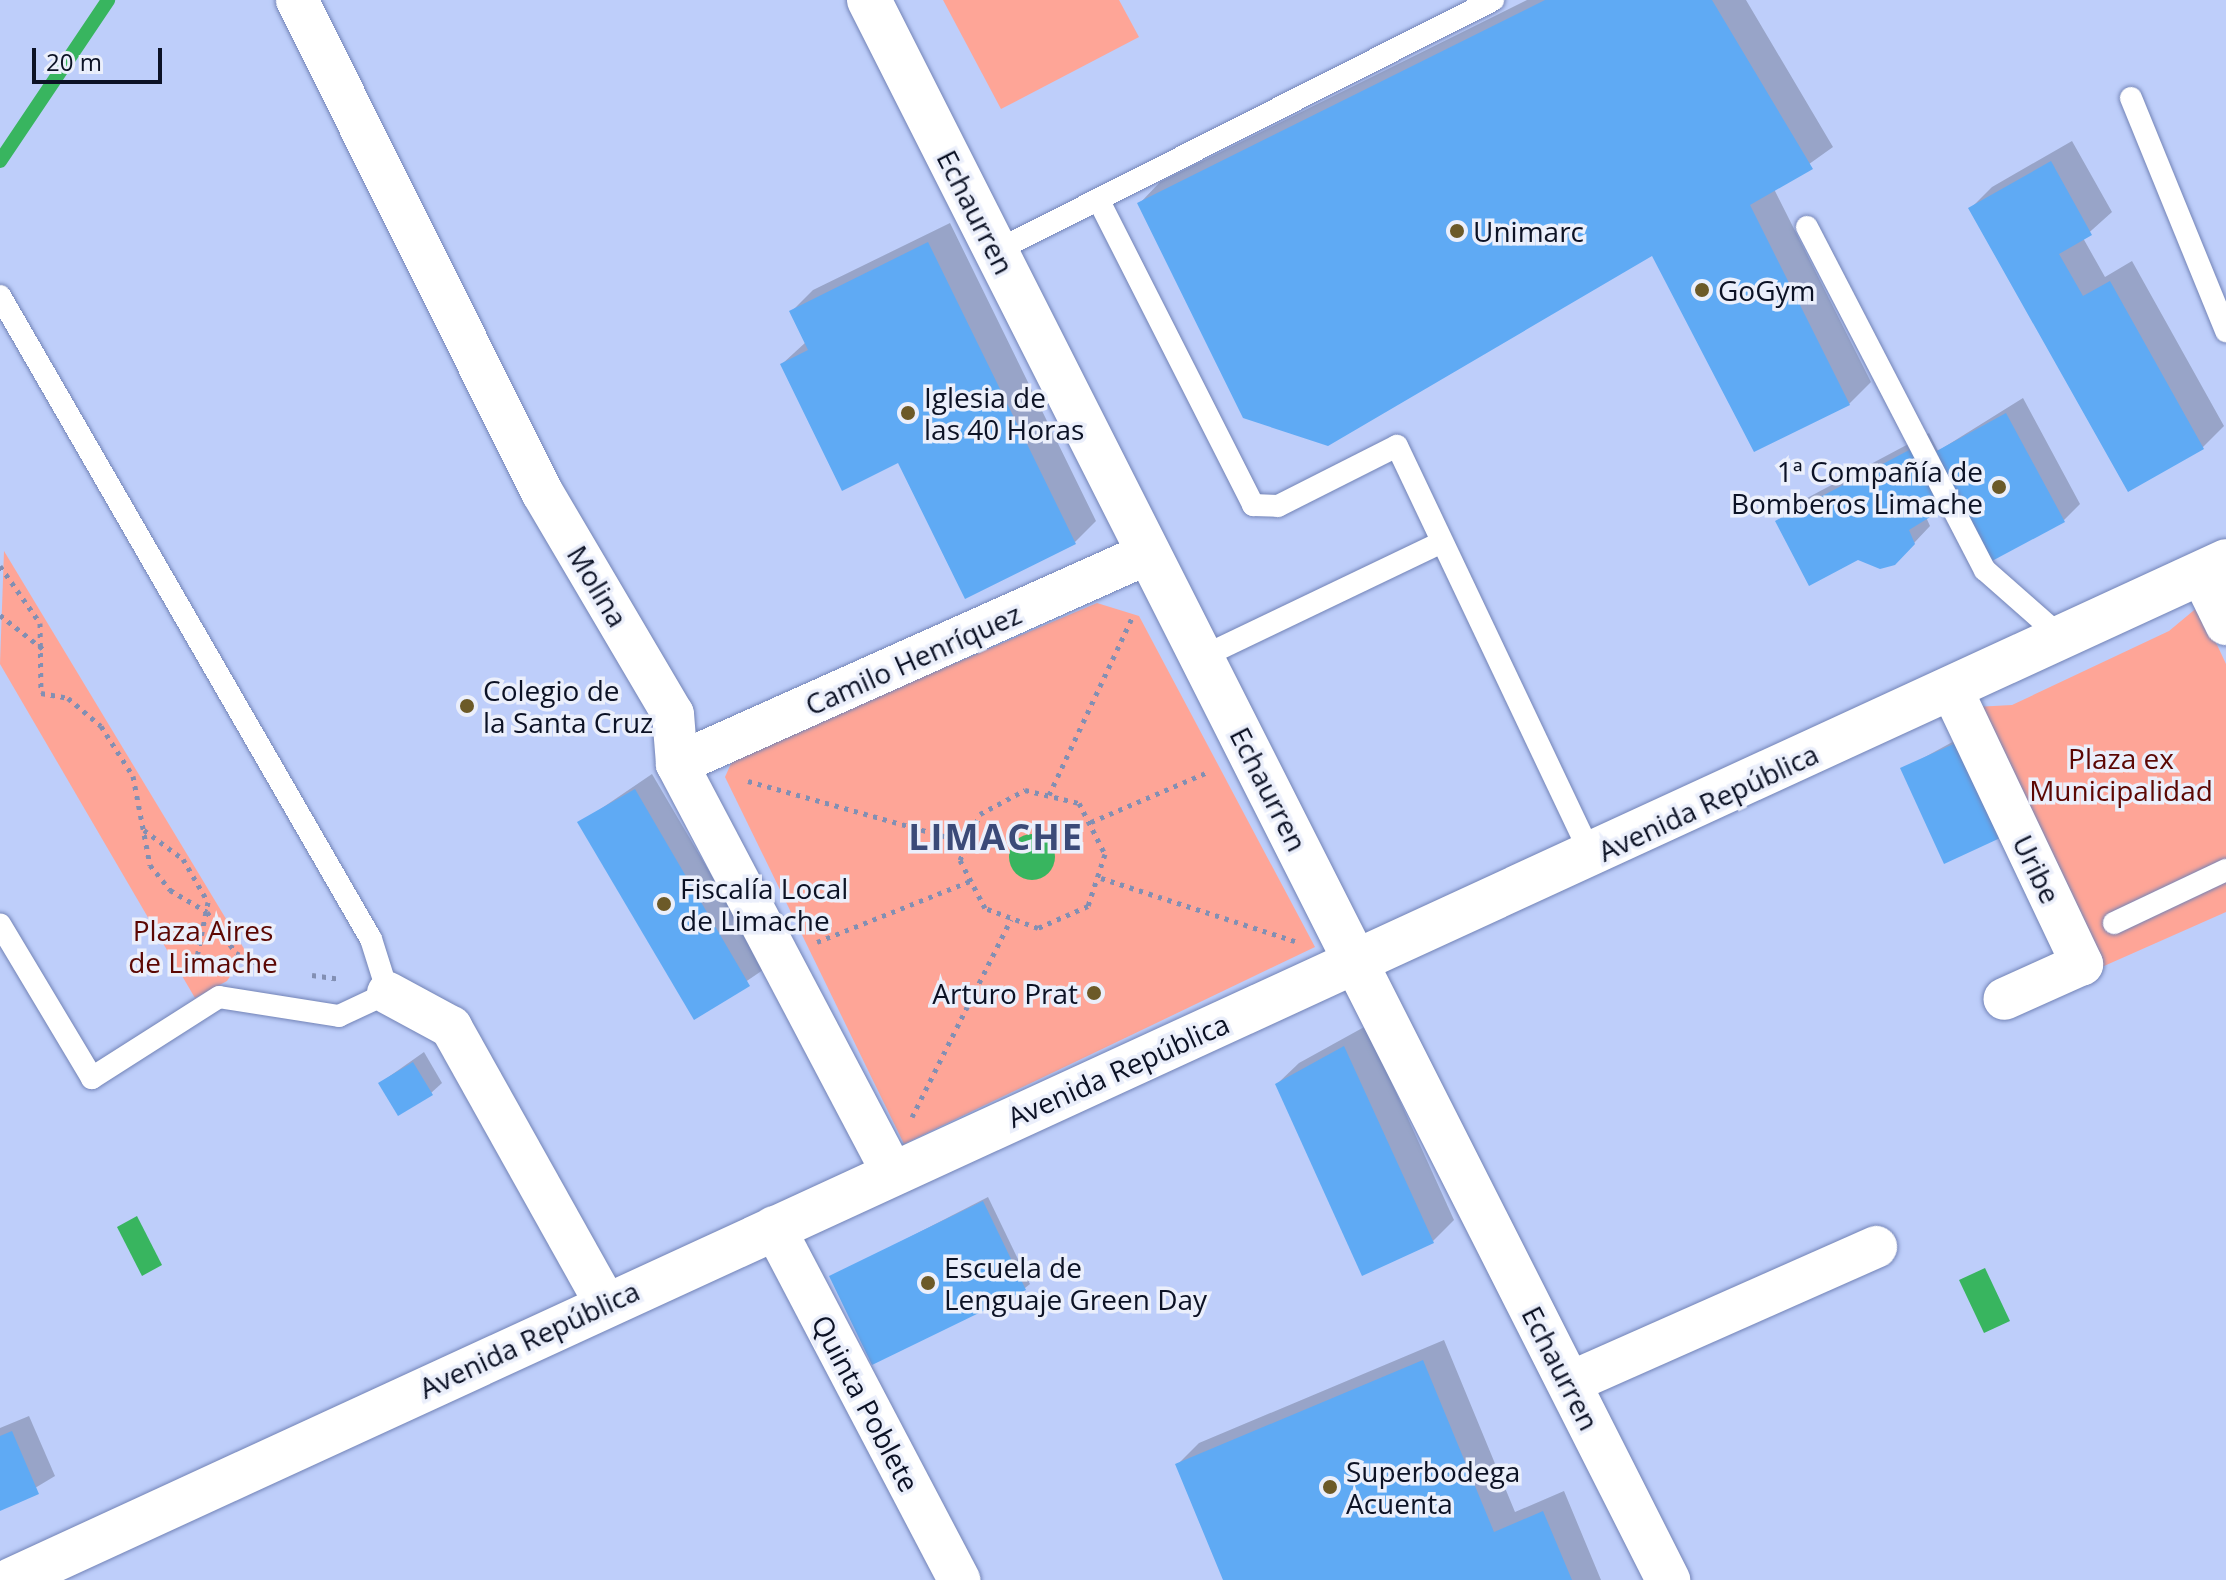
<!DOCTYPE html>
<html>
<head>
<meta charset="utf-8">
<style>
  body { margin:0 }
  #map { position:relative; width:2226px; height:1580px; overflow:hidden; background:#becefa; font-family:"Open Sans",sans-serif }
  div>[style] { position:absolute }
  .green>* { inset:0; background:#fea597 }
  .water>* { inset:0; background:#38b55f }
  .round { border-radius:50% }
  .shadow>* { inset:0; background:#0003 }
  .stream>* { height:14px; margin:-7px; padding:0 7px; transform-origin:7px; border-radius:7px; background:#38b55f }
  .building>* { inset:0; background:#5faaf4 }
  .path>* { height:5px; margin-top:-2.5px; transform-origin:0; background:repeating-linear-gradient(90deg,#828fb3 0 4px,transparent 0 10px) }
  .roads { filter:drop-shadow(0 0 2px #7283b6) drop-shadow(0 0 2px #7283b6) }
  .lane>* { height:22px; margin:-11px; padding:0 11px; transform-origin:11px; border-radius:11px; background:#fff }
  .street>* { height:42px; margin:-21px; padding:0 21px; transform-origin:21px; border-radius:21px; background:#fff }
  .secondary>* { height:44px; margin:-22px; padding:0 22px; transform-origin:22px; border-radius:22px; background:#fff }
  .dots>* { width:22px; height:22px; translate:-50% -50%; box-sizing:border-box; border:4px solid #ebeffb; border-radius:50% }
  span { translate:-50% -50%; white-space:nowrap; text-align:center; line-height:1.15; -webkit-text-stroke:7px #ebeffb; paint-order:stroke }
  .street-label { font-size:28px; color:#0c1225 }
  .poi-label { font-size:28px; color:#0c1225 }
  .left { translate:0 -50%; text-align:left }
  .right { translate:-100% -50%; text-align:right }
  .park-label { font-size:28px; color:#5c0703 }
  .district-label { font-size:36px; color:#3b4a78; font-weight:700; letter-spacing:2px }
  .scale { position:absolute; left:32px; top:48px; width:130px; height:36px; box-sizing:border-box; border:4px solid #0c1225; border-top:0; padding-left:10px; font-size:24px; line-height:28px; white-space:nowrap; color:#0c1225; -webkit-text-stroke:6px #ebeffb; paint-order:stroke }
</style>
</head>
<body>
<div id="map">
  <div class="green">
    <div style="clip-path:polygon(943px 0,1119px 0,1139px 37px,1001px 109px)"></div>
    <div style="clip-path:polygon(4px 551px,246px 952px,227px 981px,195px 998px,0 664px)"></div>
    <div style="clip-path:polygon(1097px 603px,1139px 616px,1315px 947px,904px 1144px,725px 777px,734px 757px)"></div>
    <div style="clip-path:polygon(2199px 606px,2226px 664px,2226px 912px,2095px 970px,1975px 707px,2012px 705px,2169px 631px)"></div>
  </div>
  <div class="water">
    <div class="round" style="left:1009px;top:834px;width:46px;height:46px"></div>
    <div style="clip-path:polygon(137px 1216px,162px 1265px,142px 1276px,117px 1227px)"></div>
    <div style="clip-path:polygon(1985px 1268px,2010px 1321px,1984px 1333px,1959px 1280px)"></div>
  </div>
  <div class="shadow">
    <div style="clip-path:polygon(1527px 0,1746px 0,1833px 147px,1774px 189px,1871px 382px,1849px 404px,1653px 254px,1139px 204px,1160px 182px)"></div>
    <div style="clip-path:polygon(2072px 141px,2112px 212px,2083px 238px,2105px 277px,2132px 261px,2224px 426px,2203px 447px,2128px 489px,1971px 208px,1992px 187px)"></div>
    <div style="clip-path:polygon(950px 223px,1096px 521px,1075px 542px,899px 460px,782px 364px,806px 342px,791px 312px,813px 290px)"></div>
    <div style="clip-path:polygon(2023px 398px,2080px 504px,2064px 520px,1957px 492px,1926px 517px,1930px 526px,1914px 543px,1777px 522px,1794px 505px,1929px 433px,1938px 451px)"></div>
    <div style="clip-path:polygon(1978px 728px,2020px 821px,1903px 769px)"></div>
    <div style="clip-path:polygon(652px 774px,766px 968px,694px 1017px,580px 823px)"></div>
    <div style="clip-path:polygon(1366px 1026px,1454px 1220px,1433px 1241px,1277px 1084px,1299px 1063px)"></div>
    <div style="clip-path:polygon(424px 1052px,442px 1083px,431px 1093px,380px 1083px)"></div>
    <div style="clip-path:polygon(988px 1197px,1030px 1284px,1025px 1288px,832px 1277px)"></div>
    <div style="clip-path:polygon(1444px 1340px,1515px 1512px,1564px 1491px,1601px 1580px,1226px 1580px,1178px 1464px,1199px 1443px)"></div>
    <div style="clip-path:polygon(29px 1416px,55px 1476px,0 1509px,0 1428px)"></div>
  </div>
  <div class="stream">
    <div style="left:0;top:161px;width:194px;rotate:-56.1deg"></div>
  </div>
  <div class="building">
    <div style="clip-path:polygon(1545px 0,1712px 0,1813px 169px,1750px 205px,1850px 405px,1754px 452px,1652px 256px,1328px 446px,1243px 418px,1137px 203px)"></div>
    <div style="clip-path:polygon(2051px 161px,2092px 235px,2059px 254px,2083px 296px,2110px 281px,2204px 449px,2128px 492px,1968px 208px)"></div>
    <div style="clip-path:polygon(928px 242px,1076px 544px,965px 599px,898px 463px,842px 491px,780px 364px,808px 350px,789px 311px)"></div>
    <div style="clip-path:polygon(2006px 413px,2065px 522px,1992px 561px,1933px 453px)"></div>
    <div style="clip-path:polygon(1913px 448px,1943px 509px,1909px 530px,1915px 544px,1895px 565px,1880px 569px,1858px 560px,1809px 586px,1775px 521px)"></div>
    <div style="clip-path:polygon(1967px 738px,2011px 833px,1944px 864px,1900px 768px)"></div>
    <div style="clip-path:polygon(635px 789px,750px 986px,694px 1020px,577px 822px)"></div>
    <div style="clip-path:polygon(1344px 1046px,1434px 1243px,1362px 1276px,1275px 1084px)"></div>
    <div style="clip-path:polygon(413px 1062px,433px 1095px,398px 1116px,378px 1083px)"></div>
    <div style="clip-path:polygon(983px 1201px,1026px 1290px,872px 1365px,829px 1276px)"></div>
    <div style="clip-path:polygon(1423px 1360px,1494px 1532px,1543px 1511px,1572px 1580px,1223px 1580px,1175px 1464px)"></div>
    <div style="clip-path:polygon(12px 1431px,39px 1494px,0 1511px,0 1436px)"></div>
  </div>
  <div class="path">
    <div style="left:0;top:566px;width:70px;rotate:54.9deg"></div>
    <div style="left:40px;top:623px;width:70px;rotate:89.2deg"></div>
    <div style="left:41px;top:693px;width:27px;rotate:10deg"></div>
    <div style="left:68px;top:698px;width:43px;rotate:40.3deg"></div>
    <div style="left:101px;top:726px;width:59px;rotate:57.4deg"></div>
    <div style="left:133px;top:776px;width:91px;rotate:79.2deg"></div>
    <div style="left:150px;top:865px;width:32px;rotate:51deg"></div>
    <div style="left:170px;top:890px;width:43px;rotate:30.7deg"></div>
    <div style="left:207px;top:912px;width:50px;rotate:54.7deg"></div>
    <div style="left:236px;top:953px;width:34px;rotate:26deg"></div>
    <div style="left:0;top:615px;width:55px;rotate:38.3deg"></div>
    <div style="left:748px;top:781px;width:225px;rotate:15.7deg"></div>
    <div style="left:1025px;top:790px;width:56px;rotate:13.5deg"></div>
    <div style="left:1079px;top:803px;width:57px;rotate:63deg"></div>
    <div style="left:1105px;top:854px;width:55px;rotate:108.1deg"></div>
    <div style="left:1088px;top:906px;width:55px;rotate:156.3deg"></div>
    <div style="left:1038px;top:928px;width:57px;rotate:-159.3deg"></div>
    <div style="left:985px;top:908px;width:54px;rotate:-117.5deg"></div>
    <div style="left:960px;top:860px;width:50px;rotate:-66.5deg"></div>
    <div style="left:980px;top:814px;width:51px;rotate:-28.1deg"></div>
    <div style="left:1049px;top:795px;width:198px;rotate:-64.9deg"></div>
    <div style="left:1091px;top:822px;width:129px;rotate:-23.2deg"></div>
    <div style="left:144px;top:830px;width:49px;rotate:36.6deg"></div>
    <div style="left:183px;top:859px;width:50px;rotate:59.8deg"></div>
    <div style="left:208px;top:902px;width:71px;rotate:101.3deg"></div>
    <div style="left:1101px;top:878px;width:204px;rotate:18deg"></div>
    <div style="left:817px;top:942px;width:165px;rotate:-21.7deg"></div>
    <div style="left:312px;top:975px;width:29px;rotate:8deg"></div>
    <div style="left:912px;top:1117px;width:221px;rotate:-63.4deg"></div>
  </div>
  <div class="roads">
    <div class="lane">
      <div style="left:2131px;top:98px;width:252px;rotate:67.8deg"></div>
      <div style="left:1099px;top:201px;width:341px;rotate:63.1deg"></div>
      <div style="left:1253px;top:505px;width:25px;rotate:2deg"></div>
      <div style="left:1278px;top:506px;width:133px;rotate:-26.8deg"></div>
      <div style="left:1397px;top:446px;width:455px;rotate:64.6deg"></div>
      <div style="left:1807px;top:227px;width:386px;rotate:62.6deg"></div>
      <div style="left:1985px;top:570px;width:101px;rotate:41.4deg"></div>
      <div style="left:996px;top:251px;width:557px;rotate:-26.8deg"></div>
      <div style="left:0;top:296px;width:742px;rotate:60.02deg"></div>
      <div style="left:371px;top:939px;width:57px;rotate:72.5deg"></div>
      <div style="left:388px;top:993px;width:54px;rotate:154.9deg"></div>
      <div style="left:339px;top:1016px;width:121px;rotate:-171deg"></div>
      <div style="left:219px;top:997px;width:151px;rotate:147.5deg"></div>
      <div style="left:92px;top:1078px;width:179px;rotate:-120.9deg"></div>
      <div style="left:1202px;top:657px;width:266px;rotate:-25.6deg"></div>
      <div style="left:2114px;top:923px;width:124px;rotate:-25.3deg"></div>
    </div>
    <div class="street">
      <div style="left:297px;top:0;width:550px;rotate:63.53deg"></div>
      <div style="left:542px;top:492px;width:258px;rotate:59.5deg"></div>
      <div style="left:673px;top:714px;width:50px;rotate:85.4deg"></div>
      <div style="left:677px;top:764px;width:460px;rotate:62.2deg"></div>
      <div style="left:2201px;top:573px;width:57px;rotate:63.9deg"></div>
      <div style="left:1951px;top:688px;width:306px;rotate:64.6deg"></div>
      <div style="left:2082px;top:964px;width:85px;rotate:155.8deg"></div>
      <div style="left:677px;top:764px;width:517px;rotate:-24.09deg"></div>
      <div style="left:388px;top:993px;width:72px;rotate:28.4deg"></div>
      <div style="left:451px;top:1027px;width:316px;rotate:60.8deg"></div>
      <div style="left:774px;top:1227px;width:399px;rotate:62.3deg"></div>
      <div style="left:1569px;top:1383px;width:336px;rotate:-23.9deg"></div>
    </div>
    <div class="secondary">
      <div style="left:869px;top:0;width:1771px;rotate:63.17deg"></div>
      <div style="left:11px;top:1580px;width:2438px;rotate:-24.7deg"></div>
    </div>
  </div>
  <div class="dots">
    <div style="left:1457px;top:231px;background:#6c5a28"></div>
    <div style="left:1702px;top:290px;background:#6c5a28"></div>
    <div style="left:908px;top:413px;background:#6c5a28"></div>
    <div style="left:1999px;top:487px;background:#6c5a28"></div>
    <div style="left:467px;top:706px;background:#6c5a28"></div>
    <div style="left:664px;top:904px;background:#6c5a28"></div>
    <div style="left:1094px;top:993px;background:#6c5a28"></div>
    <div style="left:928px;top:1283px;background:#6c5a28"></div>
    <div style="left:1330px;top:1487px;background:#6c5a28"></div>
  </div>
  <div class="street-label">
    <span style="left:976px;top:212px;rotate:63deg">Echaurren</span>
    <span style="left:598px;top:586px;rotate:59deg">Molina</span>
    <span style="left:913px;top:659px;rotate:-24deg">Camilo Henríquez</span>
    <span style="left:1269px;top:789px;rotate:63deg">Echaurren</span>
    <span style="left:1708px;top:802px;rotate:-25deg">Avenida República</span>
    <span style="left:2037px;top:869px;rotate:64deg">Uribe</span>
    <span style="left:1118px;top:1070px;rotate:-24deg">Avenida República</span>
    <span style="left:529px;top:1339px;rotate:-25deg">Avenida República</span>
    <span style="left:1561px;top:1368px;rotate:63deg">Echaurren</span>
    <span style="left:866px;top:1403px;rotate:62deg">Quinta Poblete</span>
  </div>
  <div class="poi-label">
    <span class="left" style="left:1473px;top:231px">Unimarc</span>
    <span class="left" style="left:1718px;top:290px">GoGym</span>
    <span class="left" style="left:924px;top:413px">Iglesia de<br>las 40 Horas</span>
    <span class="right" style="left:1983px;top:487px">1ª Compañía de<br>Bomberos Limache</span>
    <span class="left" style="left:483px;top:706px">Colegio de<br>la Santa Cruz</span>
    <span class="left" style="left:680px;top:904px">Fiscalía Local<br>de Limache</span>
    <span class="right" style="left:1078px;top:993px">Arturo Prat</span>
    <span class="left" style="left:944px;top:1283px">Escuela de<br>Lenguaje Green Day</span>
    <span class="left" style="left:1346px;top:1487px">Superbodega<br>Acuenta</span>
  </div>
  <div class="park-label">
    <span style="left:2121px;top:774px">Plaza ex<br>Municipalidad</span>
    <span style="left:203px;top:946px">Plaza Aires<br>de Limache</span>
  </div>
  <div class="district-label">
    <span style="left:996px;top:837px">LIMACHE</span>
  </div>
  <div class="scale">20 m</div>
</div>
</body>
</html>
